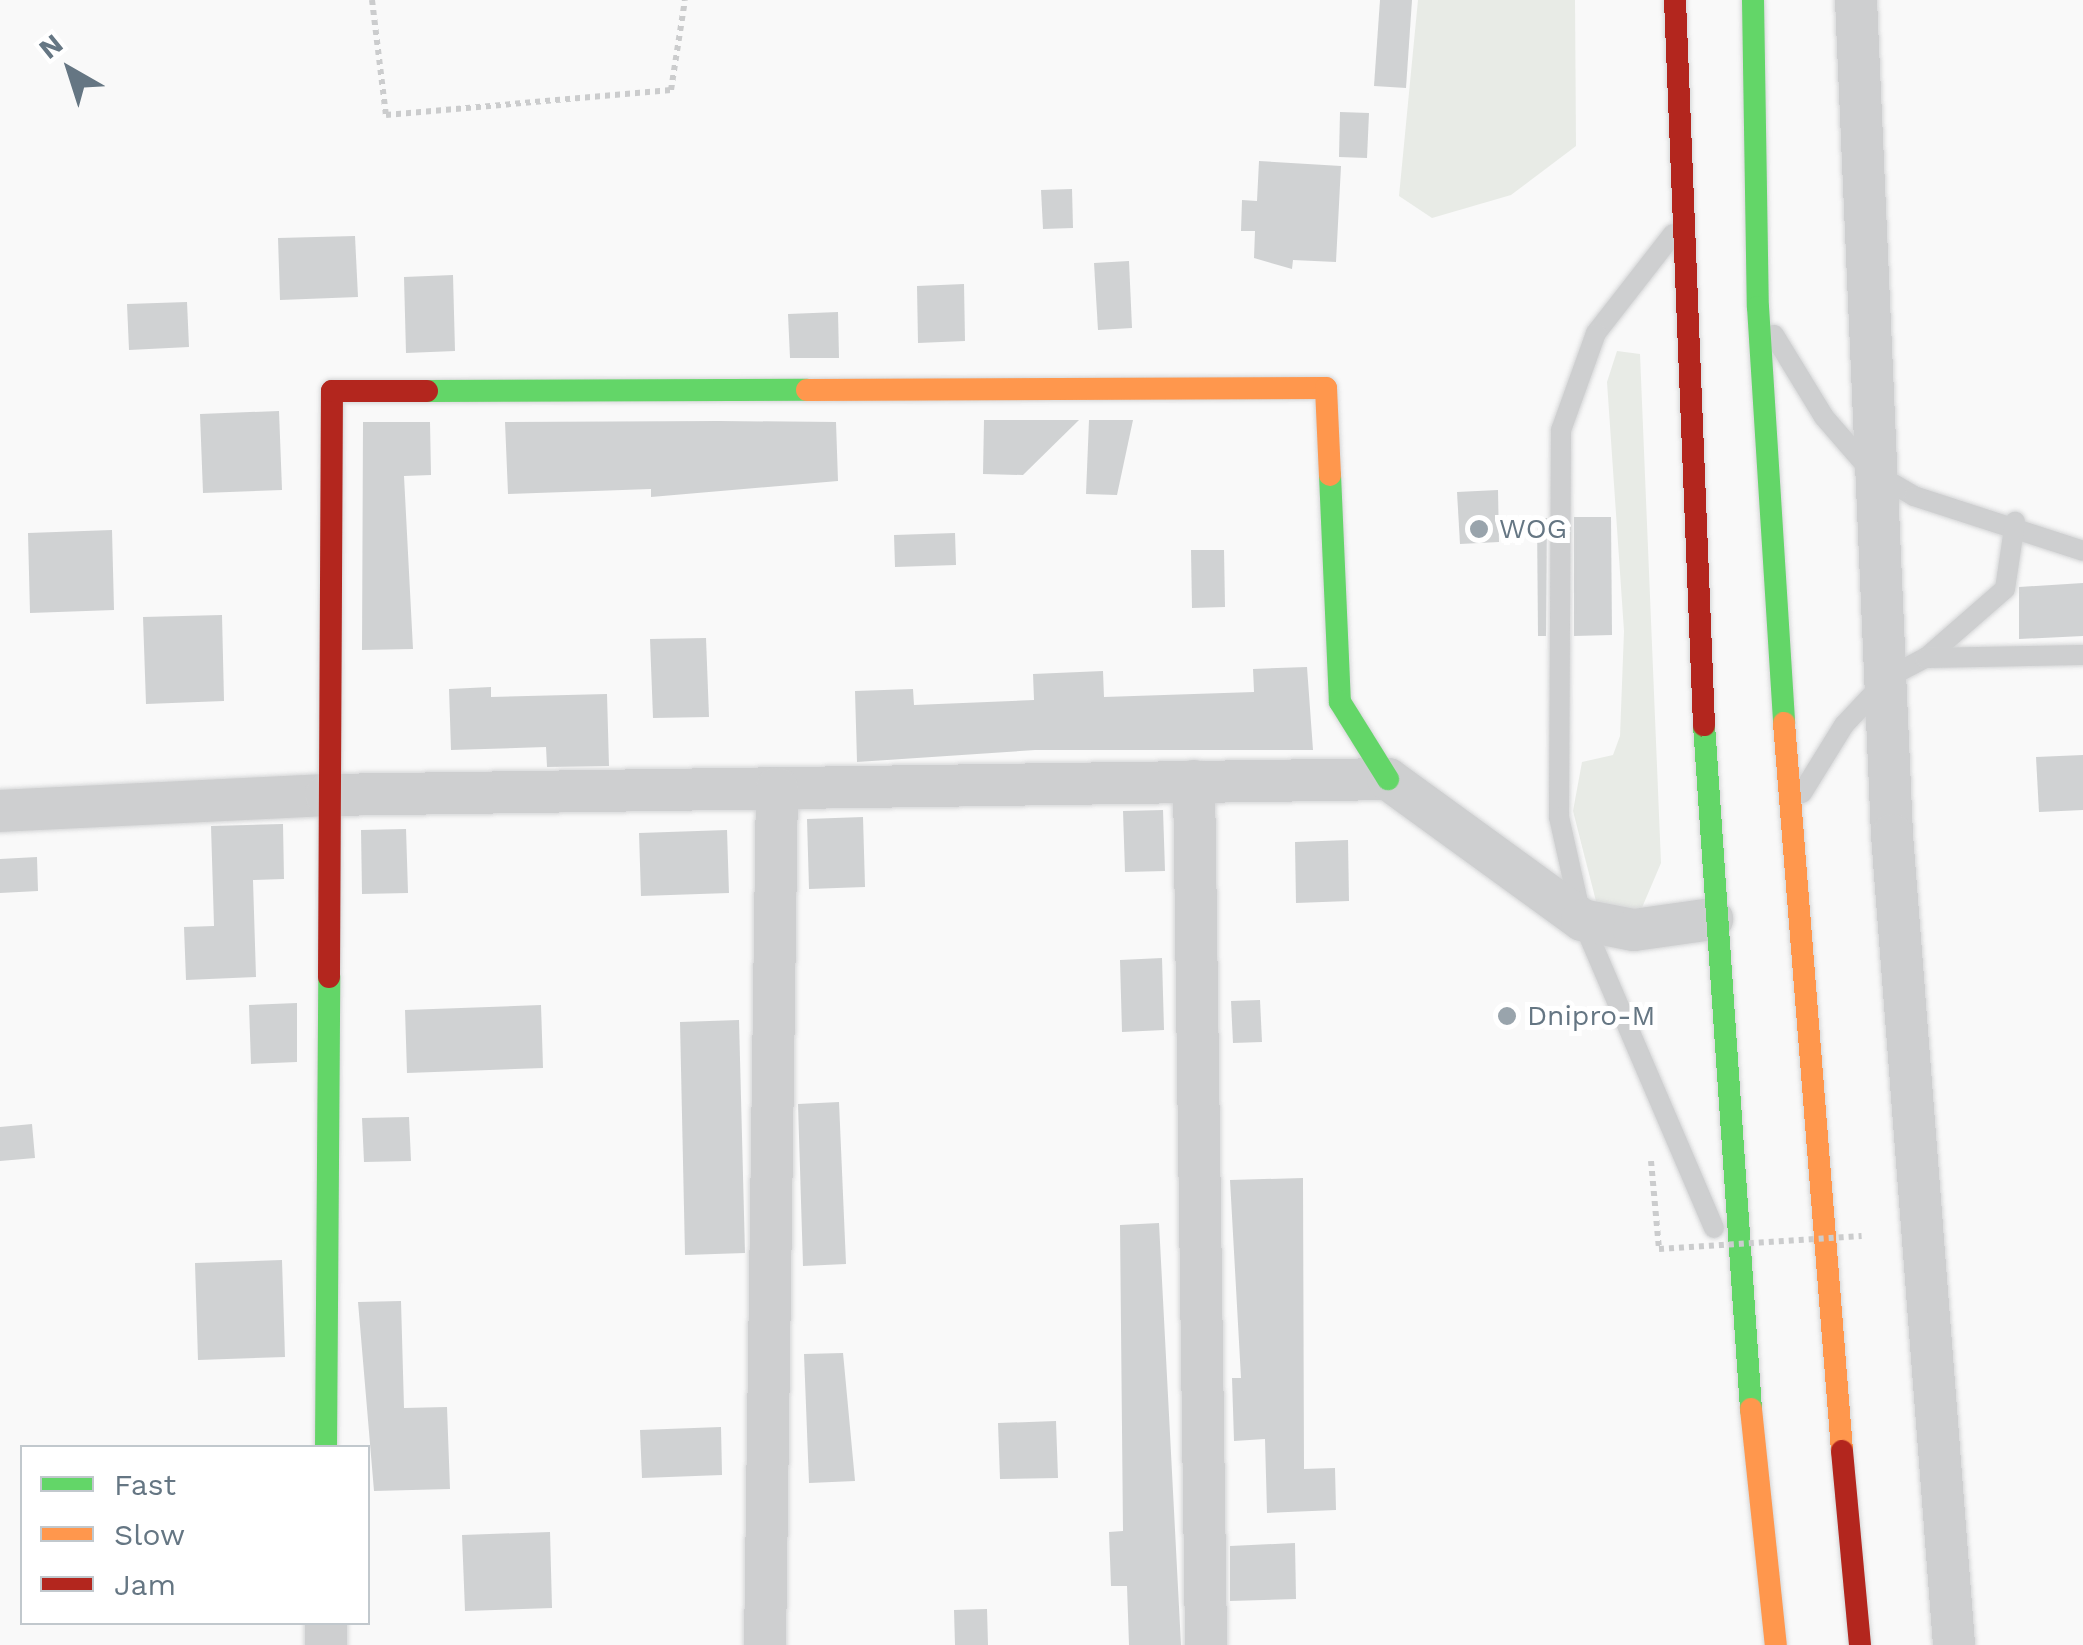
<!DOCTYPE html>
<html>
<head>
<meta charset="utf-8">
<style>
  body { margin:0 }
  #map { position:relative; width:2083px; height:1645px; overflow:hidden; background:#f9f9f9; font-family:"Work Sans",sans-serif }
  div>[style] { position:absolute }
  .green>* { inset:0; background:#e8ebe6 }
  .building>* { inset:0; background:#d0d2d3 }
  .path>* { height:6px; margin-top:-3px; transform-origin:0; background:repeating-linear-gradient(90deg,#cbcccd 0 5px,transparent 0 10px) }
  .roads { filter:drop-shadow(0 0 2px #d5d6d7) drop-shadow(0 0 2px #d5d6d7) }
  .lane>* { height:20px; margin:-10px; padding:0 10px; transform-origin:10px; border-radius:10px; background:#cecfd0 }
  .street>* { height:42px; margin:-21px; padding:0 21px; transform-origin:21px; border-radius:21px; background:#cecfd0 }
  .fast>* { height:22px; margin:-11px; padding:0 11px; transform-origin:11px; border-radius:11px; background:#63d668 }
  .slow>* { height:22px; margin:-11px; padding:0 11px; transform-origin:11px; border-radius:11px; background:#ff974d }
  .jam>* { height:22px; margin:-11px; padding:0 11px; transform-origin:11px; border-radius:11px; background:#b3261e }
  .path-bridge>* { height:6px; margin-top:-3px; transform-origin:0; background:repeating-linear-gradient(90deg,#cbcccd 0 5px,transparent 0 10px) }
  .dots>* { width:28px; height:28px; translate:-50% -50%; box-sizing:border-box; border:5px solid #fff; border-radius:50% }
  span { translate:-50% -50%; white-space:nowrap; text-align:center; line-height:1.15; -webkit-text-stroke:10px #fff; paint-order:stroke }
  .poi-label { font-size:28px; color:#657683 }
  .left { translate:0 -50%; text-align:left }
  .legend { position:absolute; left:20px; top:1445px; width:350px; height:180px; box-sizing:border-box; background:#fff; border:2px solid #c1c8cd; margin:0; padding:12px 18px; list-style:none; font-size:30px; color:#657683 }
  .legend li { display:flex; align-items:center; gap:20px; height:50px }
  .legend b { width:50px; border:2px solid #c1c8cd }
  .north { position:absolute; left:20px; top:20px; width:100px; height:100px; -webkit-text-stroke:8px #fff; paint-order:stroke; rotate:321deg; font-size:28px; font-weight:700; line-height:40px; text-align:center; color:#657683 }
  .north::after { content:''; display:block; margin:auto; width:35px; height:45px; background:#657683; clip-path:polygon(50% 0,100% 100%,50% 72%,0 100%) }
</style>
</head>
<body>
<div id="map">
  <div class="green">
    <div style="clip-path:polygon(1418px 0,1575px 0,1576px 146px,1511px 195px,1432px 218px,1399px 196px)"></div>
    <div style="clip-path:polygon(1617px 351px,1640px 354px,1661px 863px,1641px 910px,1599px 913px,1573px 811px,1582px 762px,1613px 755px,1620px 736px,1624px 631px,1607px 382px)"></div>
  </div>
  <div class="building">
    <div style="clip-path:polygon(1380px 0,1412px 0,1406px 88px,1374px 86px)"></div>
    <div style="clip-path:polygon(1340px 112px,1369px 113px,1367px 158px,1339px 157px)"></div>
    <div style="clip-path:polygon(1259px 161px,1341px 166px,1336px 262px,1293px 260px,1292px 269px,1254px 258px,1255px 231px,1241px 231px,1242px 200px,1257px 201px)"></div>
    <div style="clip-path:polygon(1072px 189px,1073px 228px,1043px 229px,1041px 190px)"></div>
    <div style="clip-path:polygon(355px 236px,358px 297px,280px 300px,278px 238px)"></div>
    <div style="clip-path:polygon(1129px 261px,1132px 328px,1098px 330px,1094px 263px)"></div>
    <div style="clip-path:polygon(453px 275px,455px 351px,406px 353px,404px 277px)"></div>
    <div style="clip-path:polygon(964px 284px,965px 341px,918px 343px,917px 286px)"></div>
    <div style="clip-path:polygon(187px 302px,189px 347px,129px 350px,127px 304px)"></div>
    <div style="clip-path:polygon(838px 312px,839px 358px,790px 358px,788px 314px)"></div>
    <div style="clip-path:polygon(279px 411px,282px 490px,203px 493px,200px 414px)"></div>
    <div style="clip-path:polygon(984px 420px,1079px 420px,1023px 475px,983px 474px)"></div>
    <div style="clip-path:polygon(1089px 420px,1133px 420px,1117px 495px,1086px 494px)"></div>
    <div style="clip-path:polygon(719px 421px,836px 422px,838px 481px,651px 497px,651px 489px,508px 494px,505px 422px)"></div>
    <div style="clip-path:polygon(363px 422px,430px 422px,431px 475px,404px 476px,413px 649px,362px 650px)"></div>
    <div style="clip-path:polygon(1498px 490px,1499px 542px,1460px 544px,1457px 492px)"></div>
    <div style="clip-path:polygon(1574px 517px,1611px 517px,1612px 635px,1574px 636px)"></div>
    <div style="clip-path:polygon(1537px 518px,1547px 518px,1546px 636px,1538px 636px)"></div>
    <div style="clip-path:polygon(112px 530px,114px 610px,30px 613px,28px 533px)"></div>
    <div style="clip-path:polygon(955px 533px,956px 565px,895px 567px,894px 535px)"></div>
    <div style="clip-path:polygon(1191px 550px,1224px 550px,1225px 607px,1192px 608px)"></div>
    <div style="clip-path:polygon(2083px 583px,2083px 636px,2019px 639px,2019px 587px)"></div>
    <div style="clip-path:polygon(222px 615px,224px 701px,146px 704px,143px 617px)"></div>
    <div style="clip-path:polygon(706px 638px,709px 717px,653px 718px,650px 639px)"></div>
    <div style="clip-path:polygon(1307px 667px,1313px 750px,1035px 750px,857px 762px,855px 691px,913px 689px,914px 705px,1034px 700px,1033px 674px,1103px 671px,1104px 697px,1254px 692px,1253px 669px)"></div>
    <div style="clip-path:polygon(491px 687px,491px 697px,607px 694px,609px 766px,547px 767px,546px 747px,451px 750px,449px 689px)"></div>
    <div style="clip-path:polygon(2083px 755px,2083px 810px,2039px 812px,2036px 757px)"></div>
    <div style="clip-path:polygon(1163px 810px,1165px 871px,1125px 872px,1123px 811px)"></div>
    <div style="clip-path:polygon(863px 817px,865px 887px,809px 889px,807px 819px)"></div>
    <div style="clip-path:polygon(283px 824px,284px 879px,253px 880px,256px 977px,186px 980px,184px 927px,214px 926px,211px 826px)"></div>
    <div style="clip-path:polygon(406px 829px,408px 893px,362px 894px,361px 830px)"></div>
    <div style="clip-path:polygon(727px 830px,729px 893px,641px 896px,639px 833px)"></div>
    <div style="clip-path:polygon(1348px 840px,1349px 901px,1296px 903px,1295px 842px)"></div>
    <div style="clip-path:polygon(37px 857px,38px 891px,0 893px,0 859px)"></div>
    <div style="clip-path:polygon(1162px 958px,1164px 1030px,1122px 1032px,1120px 960px)"></div>
    <div style="clip-path:polygon(1260px 1000px,1262px 1042px,1233px 1043px,1231px 1001px)"></div>
    <div style="clip-path:polygon(297px 1003px,297px 1062px,251px 1064px,249px 1005px)"></div>
    <div style="clip-path:polygon(541px 1005px,543px 1068px,407px 1073px,405px 1010px)"></div>
    <div style="clip-path:polygon(739px 1020px,745px 1253px,685px 1255px,680px 1022px)"></div>
    <div style="clip-path:polygon(839px 1102px,846px 1264px,803px 1266px,798px 1104px)"></div>
    <div style="clip-path:polygon(409px 1117px,411px 1161px,364px 1162px,362px 1118px)"></div>
    <div style="clip-path:polygon(32px 1124px,35px 1158px,0 1161px,0 1127px)"></div>
    <div style="clip-path:polygon(1303px 1178px,1304px 1469px,1335px 1468px,1336px 1510px,1267px 1513px,1265px 1439px,1234px 1441px,1232px 1378px,1241px 1378px,1230px 1180px)"></div>
    <div style="clip-path:polygon(1159px 1223px,1181px 1645px,1129px 1645px,1127px 1586px,1111px 1586px,1109px 1532px,1123px 1531px,1120px 1225px)"></div>
    <div style="clip-path:polygon(282px 1260px,285px 1357px,198px 1360px,195px 1263px)"></div>
    <div style="clip-path:polygon(401px 1301px,404px 1408px,447px 1407px,450px 1489px,374px 1491px,358px 1302px)"></div>
    <div style="clip-path:polygon(843px 1353px,855px 1481px,809px 1483px,804px 1354px)"></div>
    <div style="clip-path:polygon(1056px 1421px,1058px 1478px,1000px 1479px,998px 1423px)"></div>
    <div style="clip-path:polygon(721px 1427px,722px 1475px,642px 1478px,640px 1430px)"></div>
    <div style="clip-path:polygon(550px 1532px,552px 1608px,465px 1611px,462px 1535px)"></div>
    <div style="clip-path:polygon(1295px 1543px,1296px 1599px,1230px 1601px,1230px 1546px)"></div>
    <div style="clip-path:polygon(987px 1609px,988px 1645px,955px 1645px,954px 1610px)"></div>
  </div>
  <div class="path">
    <div style="left:372px;top:0;width:116px;rotate:83.1deg"></div>
    <div style="left:386px;top:115px;width:286px;rotate:-5deg"></div>
    <div style="left:671px;top:90px;width:91px;rotate:-81.2deg"></div>
    <div style="left:1651px;top:1161px;width:88px;rotate:84.8deg"></div>
  </div>
  <div class="roads">
    <div class="lane">
      <div style="left:1673px;top:234px;width:125px;rotate:127.9deg"></div>
      <div style="left:1596px;top:333px;width:103px;rotate:109.8deg"></div>
      <div style="left:1561px;top:430px;width:387px;rotate:90.3deg"></div>
      <div style="left:1559px;top:817px;width:106px;rotate:77.4deg"></div>
      <div style="left:1582px;top:920px;width:335px;rotate:66.8deg"></div>
      <div style="left:1774px;top:335px;width:96px;rotate:58.6deg"></div>
      <div style="left:1824px;top:417px;width:72px;rotate:49deg"></div>
      <div style="left:1871px;top:471px;width:50px;rotate:30.2deg"></div>
      <div style="left:1914px;top:496px;width:178px;rotate:18deg"></div>
      <div style="left:1927px;top:657px;width:103px;rotate:-41.1deg"></div>
      <div style="left:2005px;top:589px;width:68px;rotate:-81.5deg"></div>
      <div style="left:1802px;top:793px;width:80px;rotate:-58.3deg"></div>
      <div style="left:1844px;top:725px;width:66px;rotate:-46.8deg"></div>
      <div style="left:1889px;top:677px;width:41px;rotate:-27.8deg"></div>
      <div style="left:1925px;top:658px;width:158px;rotate:-1.1deg"></div>
    </div>
    <div class="street">
      <div style="left:1856px;top:0;width:836px;rotate:87.53deg"></div>
      <div style="left:1892px;top:835px;width:812px;rotate:85.62deg"></div>
      <div style="left:1194px;top:781px;width:864px;rotate:89.2deg"></div>
      <div style="left:0;top:811px;width:326px;rotate:-2.8deg"></div>
      <div style="left:326px;top:795px;width:1062px;rotate:-0.86deg"></div>
      <div style="left:1388px;top:779px;width:240px;rotate:36deg"></div>
      <div style="left:1582px;top:920px;width:53px;rotate:10.9deg"></div>
      <div style="left:1634px;top:930px;width:79px;rotate:-8deg"></div>
      <div style="left:326px;top:1645px;width:23px;rotate:-90deg"></div>
      <div style="left:765px;top:1645px;width:857px;rotate:-89.2deg"></div>
    </div>
    <div class="fast">
      <div style="left:1753px;top:0;width:307px;rotate:89.1deg"></div>
      <div style="left:1758px;top:307px;width:417px;rotate:86.4deg"></div>
      <div style="left:427px;top:391px;width:380px;rotate:-0.2deg"></div>
      <div style="left:1330px;top:475px;width:227px;rotate:87.5deg"></div>
      <div style="left:1340px;top:702px;width:91px;rotate:58.1deg"></div>
      <div style="left:1704px;top:725px;width:686px;rotate:86.07deg"></div>
      <div style="left:326px;top:1448px;width:471px;rotate:-89.6deg"></div>
    </div>
    <div class="slow">
      <div style="left:807px;top:390px;width:519px;rotate:-0.22deg"></div>
      <div style="left:1326px;top:388px;width:87px;rotate:87.4deg"></div>
      <div style="left:1784px;top:723px;width:730px;rotate:85.44deg"></div>
      <div style="left:1751px;top:1409px;width:237px;rotate:84deg"></div>
    </div>
    <div class="jam">
      <div style="left:1675px;top:0;width:726px;rotate:87.71deg"></div>
      <div style="left:329px;top:977px;width:586px;rotate:-89.71deg"></div>
      <div style="left:332px;top:391px;width:95px"></div>
      <div style="left:1842px;top:1451px;width:195px;rotate:84.7deg"></div>
    </div>
  </div>
  <div class="path-bridge">
    <div style="left:1659px;top:1249px;width:203px;rotate:-3.7deg"></div>
  </div>
  <div class="dots">
    <div style="left:1479px;top:529px;background:#99a4ac"></div>
    <div style="left:1507px;top:1016px;background:#99a4ac"></div>
  </div>
  <div class="poi-label">
    <span class="left" style="left:1499px;top:529px">WOG</span>
    <span class="left" style="left:1527px;top:1016px">Dnipro-M</span>
  </div>
  <ul class="legend">
  <li><b style="height:12px;background:#63d668"></b>Fast</li>
  <li><b style="height:12px;background:#ff974d"></b>Slow</li>
  <li><b style="height:12px;background:#b3261e"></b>Jam</li>
  </ul>
  <div class="north">N</div>
</div>
</body>
</html>
